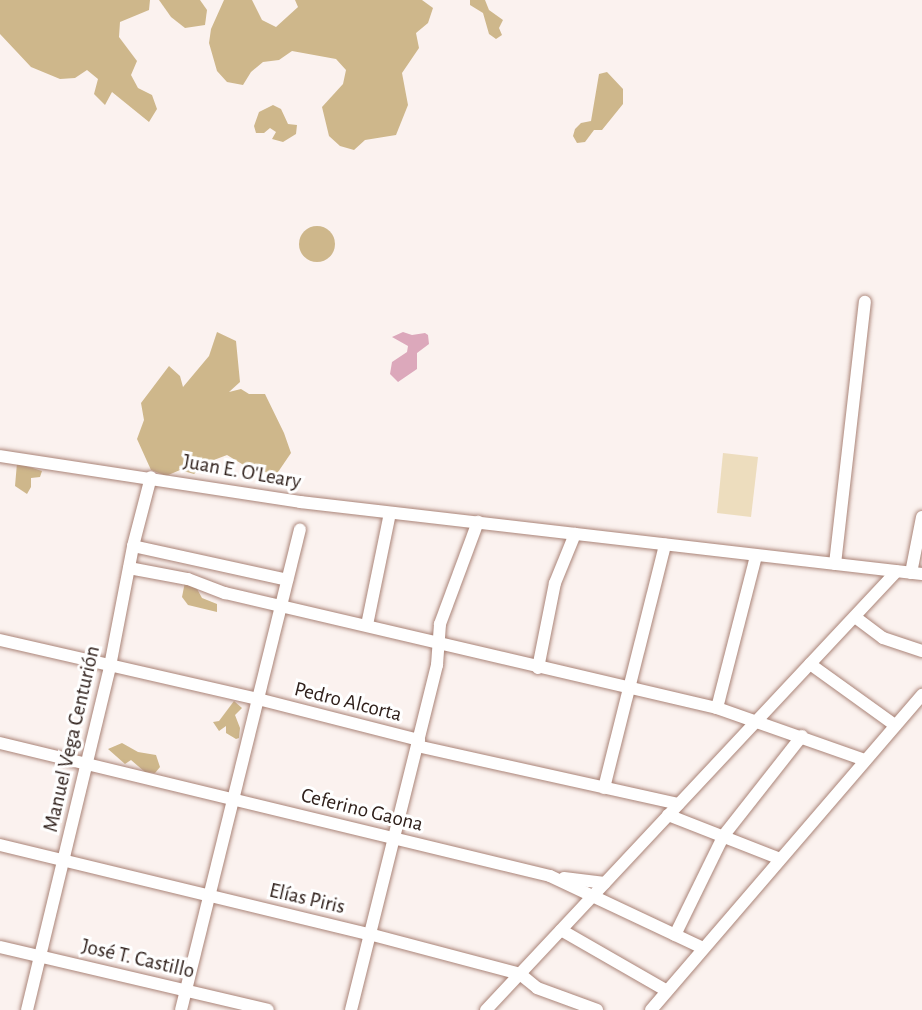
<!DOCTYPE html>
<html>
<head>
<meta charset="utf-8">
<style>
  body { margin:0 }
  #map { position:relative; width:922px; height:1010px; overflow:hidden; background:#fbf2ef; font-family:"Alegreya Sans",sans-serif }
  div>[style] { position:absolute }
  .green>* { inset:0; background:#edddbe }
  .forest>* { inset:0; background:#ceb78b }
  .round { border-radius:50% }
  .water>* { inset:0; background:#dca8bb }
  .roads { filter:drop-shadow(0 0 2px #aa8478) drop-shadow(0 0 2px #aa8478) }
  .minor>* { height:12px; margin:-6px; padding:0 6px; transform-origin:6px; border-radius:6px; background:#fff }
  span { translate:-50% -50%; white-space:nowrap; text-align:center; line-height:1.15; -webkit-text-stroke:6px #fff; paint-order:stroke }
  .street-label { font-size:21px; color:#2f201b }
</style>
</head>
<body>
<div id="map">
  <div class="green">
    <div style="clip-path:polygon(723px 453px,758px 457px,751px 517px,717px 513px)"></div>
  </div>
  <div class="forest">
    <div style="clip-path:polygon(0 0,150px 0,149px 10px,120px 22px,119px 37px,137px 61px,131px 75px,138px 88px,152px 95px,157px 109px,149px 122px,112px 92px,105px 105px,94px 94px,98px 79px,87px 70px,75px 78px,60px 79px,31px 67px,0 34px)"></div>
    <div style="clip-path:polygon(159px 0,200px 0,207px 10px,205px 25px,185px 28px,171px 17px)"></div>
    <div style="clip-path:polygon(224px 0,252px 0,262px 20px,276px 27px,298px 7px,295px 0,422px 0,433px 8px,428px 23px,416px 33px,419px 48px,402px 73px,408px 105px,396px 135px,365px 140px,354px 150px,340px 146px,329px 136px,322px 107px,343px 84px,346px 70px,336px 59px,292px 51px,279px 60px,263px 62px,251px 72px,243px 85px,227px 82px,217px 71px,209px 43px,211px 29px)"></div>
    <div style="clip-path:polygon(470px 0,485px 0,489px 10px,503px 20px,499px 28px,502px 35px,496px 39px,489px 34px,483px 13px,470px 5px)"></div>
    <div style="clip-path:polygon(607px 72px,623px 89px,623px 104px,602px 130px,594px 130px,585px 142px,577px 143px,573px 136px,575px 129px,581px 123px,591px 121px,599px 74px)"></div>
    <div style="clip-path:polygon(273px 105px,281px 109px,288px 124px,297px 125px,296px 134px,283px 142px,272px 139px,276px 132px,270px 128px,264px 133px,256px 133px,254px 126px,259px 112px)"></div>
    <div class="round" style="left:299px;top:226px;width:36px;height:36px"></div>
    <div style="clip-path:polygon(217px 332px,236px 341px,240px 382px,229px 392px,241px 389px,249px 394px,265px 394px,284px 433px,291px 453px,276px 475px,247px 467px,227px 455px,206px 463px,194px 474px,180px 470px,166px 476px,151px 470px,137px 439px,144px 420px,141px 403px,169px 366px,180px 376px,183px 387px,209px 356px)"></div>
    <div style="clip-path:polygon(17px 463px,42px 471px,40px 477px,31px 478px,31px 487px,27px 494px,15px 486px)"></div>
    <div style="clip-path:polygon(185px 582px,196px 587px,202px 598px,217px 604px,217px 612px,188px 605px,182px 597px)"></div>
    <div style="clip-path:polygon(234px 701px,242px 708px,235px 715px,240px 728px,239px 738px,236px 739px,226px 733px,226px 726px,219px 731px,213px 722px,219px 721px)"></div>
    <div style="clip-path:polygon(122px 743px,138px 752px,156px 755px,160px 767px,155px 773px,145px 772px,131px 760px,125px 764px,108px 749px)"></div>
  </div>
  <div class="water">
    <div style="clip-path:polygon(403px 332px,412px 335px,425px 333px,428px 335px,429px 344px,417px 353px,417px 369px,398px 382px,390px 374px,392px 362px,407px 352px,408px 346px,392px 337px)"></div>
  </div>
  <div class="roads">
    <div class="minor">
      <div style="left:0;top:456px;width:304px;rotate:8.7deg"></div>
      <div style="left:300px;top:502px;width:626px;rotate:6.6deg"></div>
      <div style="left:133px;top:546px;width:158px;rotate:12.4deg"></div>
      <div style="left:835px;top:564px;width:264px;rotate:-83.5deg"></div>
      <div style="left:129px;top:568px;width:60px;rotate:10.6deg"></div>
      <div style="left:188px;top:579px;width:40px;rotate:21deg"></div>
      <div style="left:225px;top:593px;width:505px;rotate:13.16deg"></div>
      <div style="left:717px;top:708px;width:157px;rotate:19.4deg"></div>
      <div style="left:911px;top:573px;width:57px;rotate:-78.9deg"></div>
      <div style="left:855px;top:617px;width:35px;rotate:37deg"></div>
      <div style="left:883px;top:638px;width:41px;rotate:18.4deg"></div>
      <div style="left:367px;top:625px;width:114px;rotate:-78.4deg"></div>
      <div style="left:0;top:640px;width:265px;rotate:12.9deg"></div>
      <div style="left:258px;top:699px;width:166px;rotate:14.3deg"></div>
      <div style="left:419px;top:740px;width:6px;rotate:108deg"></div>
      <div style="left:417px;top:746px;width:268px;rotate:12.5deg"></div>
      <div style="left:810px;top:664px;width:105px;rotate:35.7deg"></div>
      <div style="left:538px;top:668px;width:87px;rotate:-78.7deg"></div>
      <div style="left:555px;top:583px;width:53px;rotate:-67.8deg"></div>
      <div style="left:717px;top:708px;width:157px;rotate:-75.6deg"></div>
      <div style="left:0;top:743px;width:566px;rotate:13.59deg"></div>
      <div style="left:550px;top:876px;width:169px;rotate:25.2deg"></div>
      <div style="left:604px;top:788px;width:251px;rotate:-75.9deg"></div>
      <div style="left:668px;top:815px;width:120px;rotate:21.4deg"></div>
      <div style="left:0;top:845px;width:380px;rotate:13.6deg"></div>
      <div style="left:369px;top:934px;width:156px;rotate:14.8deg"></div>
      <div style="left:520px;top:974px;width:22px;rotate:39deg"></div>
      <div style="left:537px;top:988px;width:64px;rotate:20.1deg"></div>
      <div style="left:564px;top:878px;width:41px;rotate:7deg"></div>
      <div style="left:561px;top:930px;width:122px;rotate:29.9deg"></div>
      <div style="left:675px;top:935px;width:111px;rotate:-63.9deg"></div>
      <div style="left:724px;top:835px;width:126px;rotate:-51.8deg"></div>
      <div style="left:0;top:947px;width:275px;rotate:13.2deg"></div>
      <div style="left:27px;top:1010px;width:354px;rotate:-76.4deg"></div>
      <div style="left:110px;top:666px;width:122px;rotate:-79.1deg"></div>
      <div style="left:133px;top:546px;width:71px;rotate:-75.4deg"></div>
      <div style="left:181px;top:1010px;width:495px;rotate:-76.1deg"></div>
      <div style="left:351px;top:1010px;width:356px;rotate:-76deg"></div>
      <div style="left:437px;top:665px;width:41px;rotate:-85.8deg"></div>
      <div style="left:440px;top:624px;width:109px;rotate:-69.6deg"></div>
      <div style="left:486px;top:1010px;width:601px;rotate:-46.89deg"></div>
      <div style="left:651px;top:1010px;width:416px;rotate:-49.3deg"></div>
    </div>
  </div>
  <div class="street-label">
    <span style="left:242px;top:472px;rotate:10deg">Juan E. O'Leary</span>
    <span style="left:348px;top:702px;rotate:14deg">Pedro Alcorta</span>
    <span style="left:72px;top:739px;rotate:-77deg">Manuel Vega Centurión</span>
    <span style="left:362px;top:810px;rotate:14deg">Ceferino Gaona</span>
    <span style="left:307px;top:899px;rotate:13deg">Elías Piris</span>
    <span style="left:138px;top:959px;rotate:13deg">José T. Castillo</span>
  </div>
</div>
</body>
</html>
